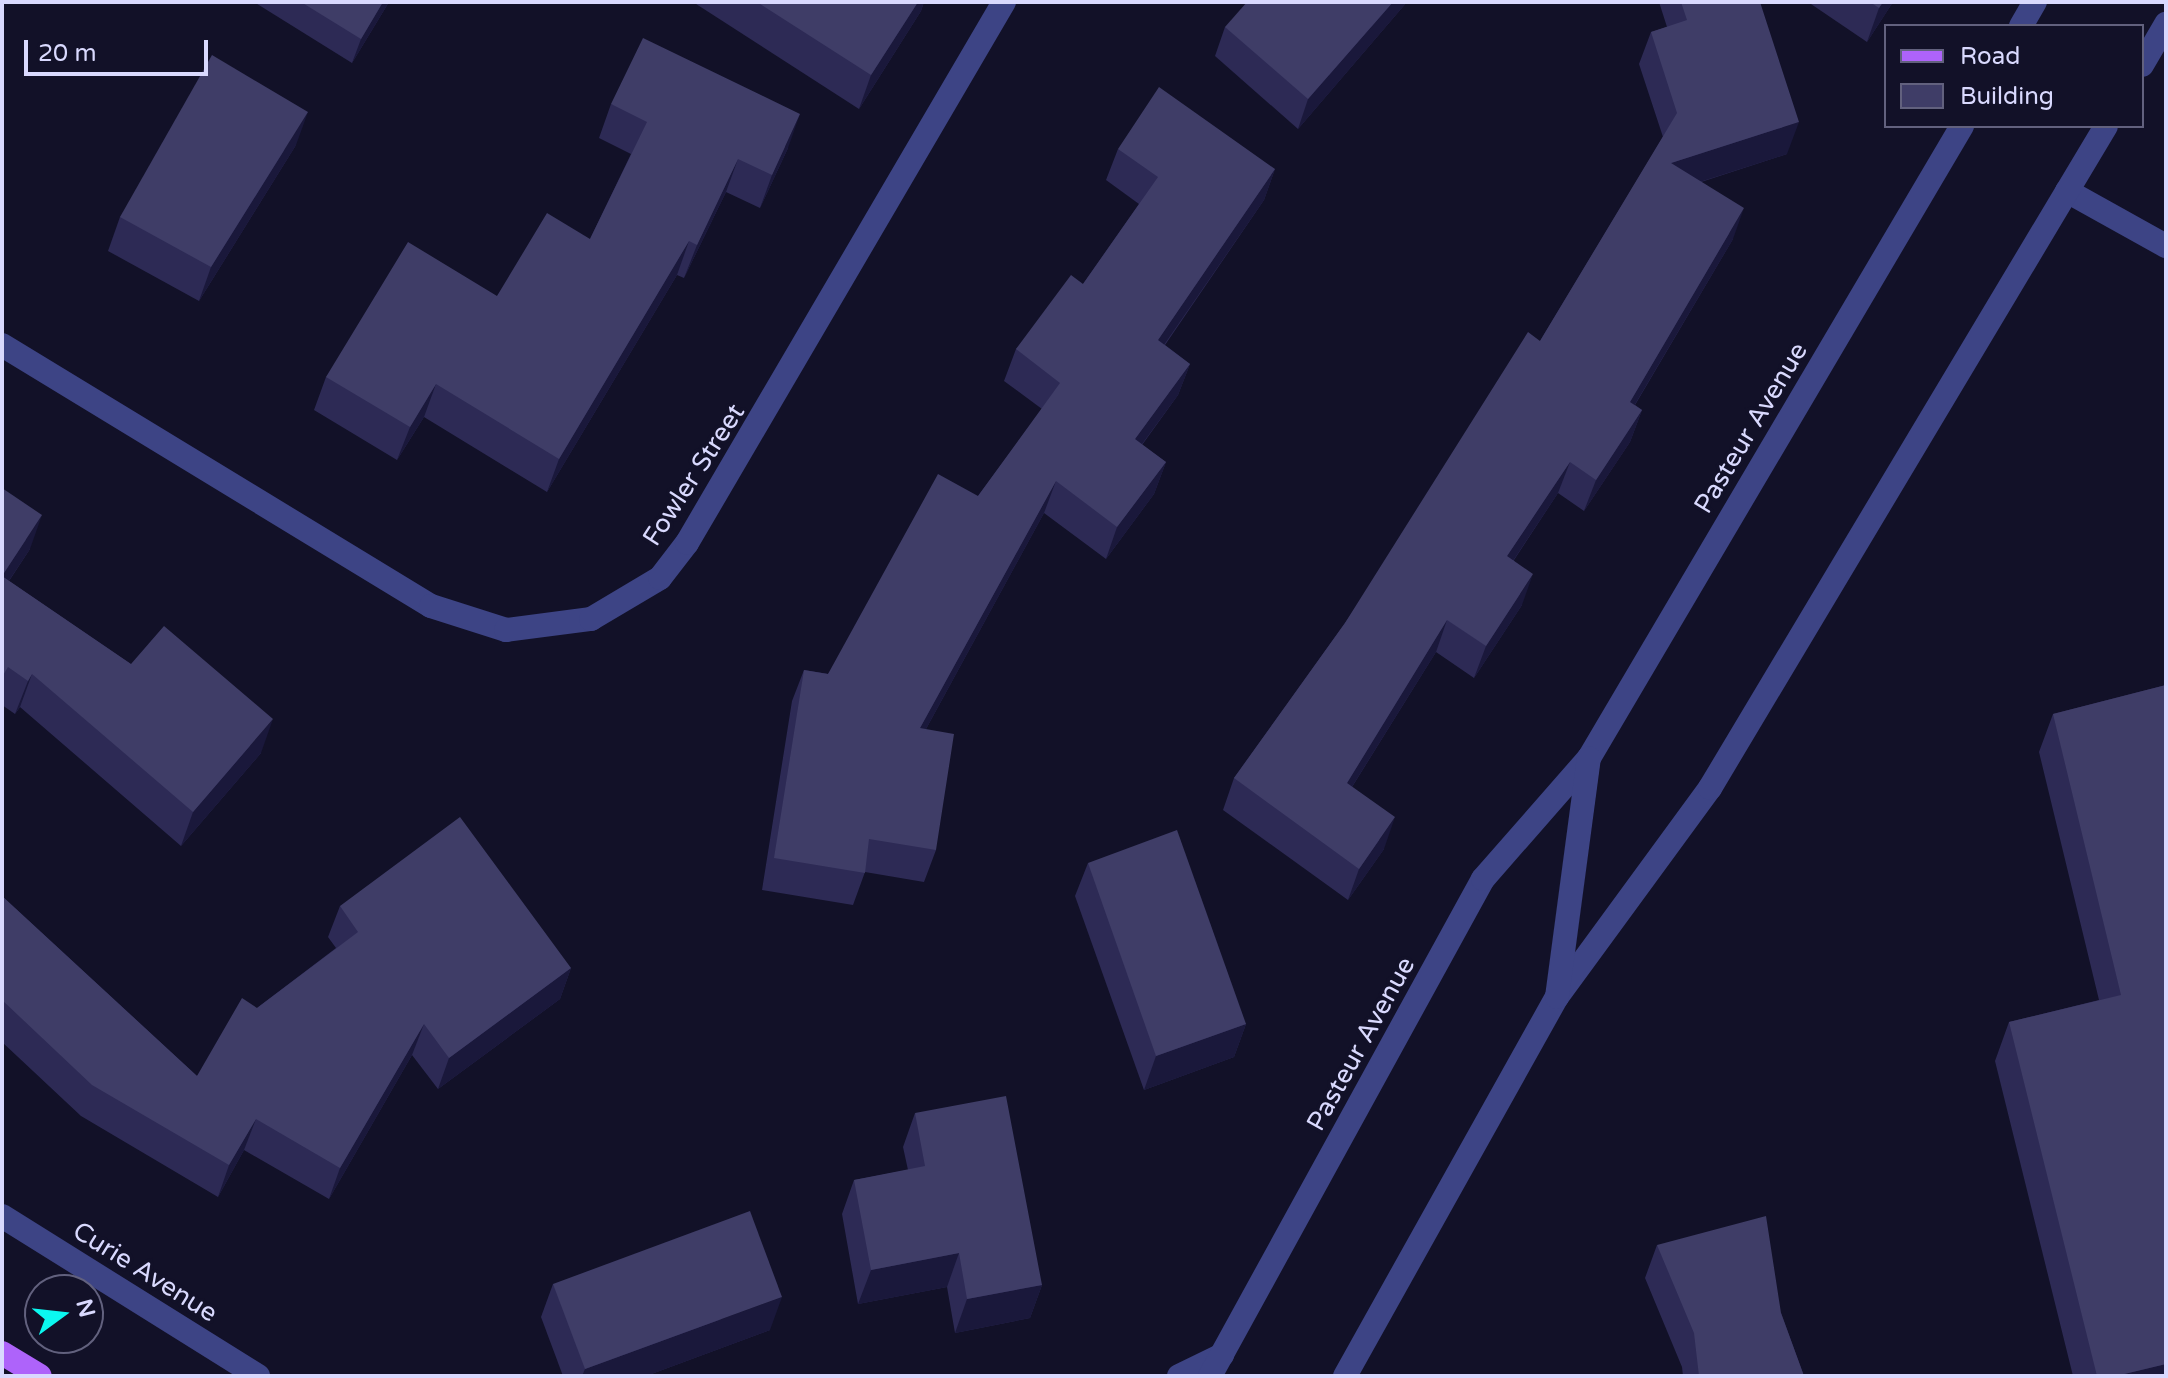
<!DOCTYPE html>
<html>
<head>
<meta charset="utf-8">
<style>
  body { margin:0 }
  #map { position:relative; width:2168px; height:1378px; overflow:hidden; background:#121128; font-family:"Varela Round",sans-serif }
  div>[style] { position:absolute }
  .minor>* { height:24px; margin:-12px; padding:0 12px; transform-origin:12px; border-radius:12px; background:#3d4485 }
  .major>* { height:24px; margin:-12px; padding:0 12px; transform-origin:12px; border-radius:12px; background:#ae63fa }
  .wall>* { inset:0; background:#2d2a55 }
  .shaded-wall>* { inset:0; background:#1a183b }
  .building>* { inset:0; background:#3f3d67 }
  span { translate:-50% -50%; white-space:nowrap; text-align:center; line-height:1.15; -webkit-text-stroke:7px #121128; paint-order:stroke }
  .street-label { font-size:26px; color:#d9d9fe }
  .frame { position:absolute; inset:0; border:4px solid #d9d9fe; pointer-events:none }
  .legend { position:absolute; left:1884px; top:24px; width:260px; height:104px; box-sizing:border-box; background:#121128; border:2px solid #62617e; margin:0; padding:10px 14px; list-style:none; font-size:24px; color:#d9d9fe }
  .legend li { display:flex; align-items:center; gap:16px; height:40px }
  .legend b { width:40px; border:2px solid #62617e }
  .north { position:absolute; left:24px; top:1274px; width:80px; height:80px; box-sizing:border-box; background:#121128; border:2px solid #62617e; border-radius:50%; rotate:75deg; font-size:22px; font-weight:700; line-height:32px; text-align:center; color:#d9d9fe }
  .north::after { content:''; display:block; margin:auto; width:28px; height:36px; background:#0bf8f0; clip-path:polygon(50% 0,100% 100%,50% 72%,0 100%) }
  .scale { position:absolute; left:24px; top:40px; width:184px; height:36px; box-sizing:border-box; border:4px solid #d9d9fe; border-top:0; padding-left:10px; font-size:24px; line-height:28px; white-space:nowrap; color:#d9d9fe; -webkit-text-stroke:6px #121128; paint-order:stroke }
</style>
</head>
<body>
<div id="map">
  <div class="minor">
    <div style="left:2021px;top:26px;width:28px;rotate:-60deg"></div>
    <div style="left:2142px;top:65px;width:48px;rotate:-59.7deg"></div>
    <div style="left:2067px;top:191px;width:113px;rotate:29.1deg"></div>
    <div style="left:2px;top:345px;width:502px;rotate:31.32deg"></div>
    <div style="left:431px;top:606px;width:79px;rotate:17.7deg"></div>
    <div style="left:506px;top:630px;width:86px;rotate:-7.4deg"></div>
    <div style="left:591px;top:619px;width:80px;rotate:-30.7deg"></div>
    <div style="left:660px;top:578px;width:44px;rotate:-52.4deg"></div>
    <div style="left:687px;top:543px;width:627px;rotate:-59.63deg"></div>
    <div style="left:1557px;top:997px;width:259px;rotate:-53.8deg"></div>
    <div style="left:1710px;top:788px;width:771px;rotate:-59.11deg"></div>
    <div style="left:2px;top:1216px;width:302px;rotate:32deg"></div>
    <div style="left:1179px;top:1376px;width:48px;rotate:-26deg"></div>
    <div style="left:1210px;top:1376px;width:567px;rotate:-61.22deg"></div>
    <div style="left:1483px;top:879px;width:161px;rotate:-48.8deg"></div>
    <div style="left:1589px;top:758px;width:734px;rotate:-59.45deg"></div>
    <div style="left:1345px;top:1376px;width:434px;rotate:-60.8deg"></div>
    <div style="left:1557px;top:997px;width:241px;rotate:-82.4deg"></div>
  </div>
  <div class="major">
    <div style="left:2px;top:1353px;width:44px;rotate:31.2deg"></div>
  </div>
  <div class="wall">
    <div style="clip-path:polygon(254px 2px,389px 2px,352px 63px)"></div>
    <div style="clip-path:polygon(693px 2px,924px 2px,921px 11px,859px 109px)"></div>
    <div style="clip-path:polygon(1407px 2px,1298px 129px,1215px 56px,1225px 27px)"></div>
    <div style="clip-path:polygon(1659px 2px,1760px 2px,1787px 154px,1701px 182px,1733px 239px,1635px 405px,1642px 410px,1630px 442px,1584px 511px,1558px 493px,1514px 560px,1522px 605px,1474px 678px,1436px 652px,1352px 787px,1384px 849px,1348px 900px,1223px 810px,1234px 778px,1345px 623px,1540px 341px,1663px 137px,1639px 64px,1651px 32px,1667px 27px)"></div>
    <div style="clip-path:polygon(1808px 2px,1893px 2px,1867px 42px)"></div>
    <div style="clip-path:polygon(611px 104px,788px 148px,760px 208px,726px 192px,684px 278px,677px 275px,547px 492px,424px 417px,397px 460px,314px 410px,326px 377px,497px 296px,590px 239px,631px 154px,599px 138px)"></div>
    <div style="clip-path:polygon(296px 145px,199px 301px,108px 251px,120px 217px)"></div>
    <div style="clip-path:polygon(1118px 149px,1275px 169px,1264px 200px,1165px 345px,1190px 364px,1178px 395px,1142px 445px,1166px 462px,1154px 494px,1106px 559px,1044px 513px,926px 729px,936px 850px,924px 882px,865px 872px,853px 905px,762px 890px,792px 701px,804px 670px,828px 674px,978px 496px,1042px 409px,1004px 381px,1016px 349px,1083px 284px,1139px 204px,1106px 180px)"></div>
    <div style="clip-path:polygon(2px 488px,30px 549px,9px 581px,261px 753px,181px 846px,20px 707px,15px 714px,2px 705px)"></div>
    <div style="clip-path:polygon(2166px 685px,2166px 1376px,2073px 1376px,1995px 1061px,2009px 1022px,2099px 1000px,2039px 752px,2053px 714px)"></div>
    <div style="clip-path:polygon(1088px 863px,1246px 1024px,1234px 1057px,1144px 1090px,1075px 896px)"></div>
    <div style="clip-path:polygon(2px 896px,197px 1076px,257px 1008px,336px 948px,328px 937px,340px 906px,571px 968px,560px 999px,438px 1089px,412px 1055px,329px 1199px,244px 1150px,218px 1197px,81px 1116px,2px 1042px)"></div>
    <div style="clip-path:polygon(915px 1113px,1042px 1285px,1030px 1318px,955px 1333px,947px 1287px,858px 1304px,842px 1214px,854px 1180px,908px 1170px,903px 1147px)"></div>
    <div style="clip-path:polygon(1657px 1245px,1781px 1313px,1804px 1376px,1683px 1376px,1682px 1367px,1645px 1278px)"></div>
    <div style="clip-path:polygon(553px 1284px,770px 1330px,646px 1376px,563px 1376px,541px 1317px)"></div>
  </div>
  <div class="shaded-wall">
    <div style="clip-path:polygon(383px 2px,389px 2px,352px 63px,361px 39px)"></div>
    <div style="clip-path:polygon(918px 2px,924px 2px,921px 11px,859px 109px,871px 75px)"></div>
    <div style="clip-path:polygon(1393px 2px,1407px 2px,1298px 129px,1308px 99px)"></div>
    <div style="clip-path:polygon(1883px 2px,1893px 2px,1867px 42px,1879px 8px)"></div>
    <div style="clip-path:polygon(308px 112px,296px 145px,199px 301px,211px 267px)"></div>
    <div style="clip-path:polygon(800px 114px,788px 148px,760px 208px,772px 175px)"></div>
    <div style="clip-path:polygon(1799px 122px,1787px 154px,1659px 195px,1671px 163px)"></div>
    <div style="clip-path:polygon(738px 159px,726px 192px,684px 278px,697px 245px)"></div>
    <div style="clip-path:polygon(1275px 169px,1264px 200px,1146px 371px,1158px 340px)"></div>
    <div style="clip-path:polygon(1744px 208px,1733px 239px,1618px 433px,1630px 402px)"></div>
    <div style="clip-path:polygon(689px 241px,677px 275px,547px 492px,559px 459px)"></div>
    <div style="clip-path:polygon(1190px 364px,1178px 395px,1123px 470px,1135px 439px)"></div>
    <div style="clip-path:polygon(436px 384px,424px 417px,397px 460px,410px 427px)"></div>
    <div style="clip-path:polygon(1642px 410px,1630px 442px,1584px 511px,1596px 480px)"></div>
    <div style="clip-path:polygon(1166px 462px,1154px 494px,1106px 559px,1117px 527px)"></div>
    <div style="clip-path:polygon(1570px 462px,1558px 493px,1495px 588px,1507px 556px)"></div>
    <div style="clip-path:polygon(1056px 481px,1044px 513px,909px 760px,920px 728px)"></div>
    <div style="clip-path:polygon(42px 515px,30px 549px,2px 591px,2px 576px)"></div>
    <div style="clip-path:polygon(1533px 574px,1522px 605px,1474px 678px,1486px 646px)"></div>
    <div style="clip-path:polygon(1447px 620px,1436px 652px,1335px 814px,1347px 783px)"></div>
    <div style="clip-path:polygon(32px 674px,20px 707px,15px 714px,28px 681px)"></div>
    <div style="clip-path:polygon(273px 719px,261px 753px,181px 846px,193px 812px)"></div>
    <div style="clip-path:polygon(1395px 817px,1384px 849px,1348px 900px,1359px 869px)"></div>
    <div style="clip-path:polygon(571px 968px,560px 999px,438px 1089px,449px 1058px)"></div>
    <div style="clip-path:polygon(424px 1024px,412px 1055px,329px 1199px,340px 1168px)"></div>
    <div style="clip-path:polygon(1246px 1024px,1234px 1057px,1144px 1090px,1156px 1056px)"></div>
    <div style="clip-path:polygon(256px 1119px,244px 1150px,218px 1197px,229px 1165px)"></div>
    <div style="clip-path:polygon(959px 1253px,947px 1287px,858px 1304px,871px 1270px)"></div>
    <div style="clip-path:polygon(1042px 1285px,1030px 1318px,955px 1333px,967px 1299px)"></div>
    <div style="clip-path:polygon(782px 1297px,770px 1330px,646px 1376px,582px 1376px,585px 1369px)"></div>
    <div style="clip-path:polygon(2166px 1364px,2166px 1376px,2116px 1376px)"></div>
  </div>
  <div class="building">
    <div style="clip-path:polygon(301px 2px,383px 2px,361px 39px)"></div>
    <div style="clip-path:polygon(757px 2px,918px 2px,871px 75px)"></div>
    <div style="clip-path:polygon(1247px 2px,1393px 2px,1308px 99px,1225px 27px)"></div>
    <div style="clip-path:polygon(1681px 2px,1760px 2px,1799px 122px,1671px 163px,1744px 208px,1630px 402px,1642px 410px,1596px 480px,1570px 462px,1507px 556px,1533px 574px,1486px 646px,1447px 620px,1347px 783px,1395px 817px,1359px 869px,1234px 778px,1345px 623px,1528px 332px,1540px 341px,1677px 113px,1651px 32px,1687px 20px)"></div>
    <div style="clip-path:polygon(1870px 2px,1883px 2px,1879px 8px)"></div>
    <div style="clip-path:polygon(643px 38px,800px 114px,772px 175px,738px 159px,697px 245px,689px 241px,559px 459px,436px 384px,410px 427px,326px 377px,408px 242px,497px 296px,547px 213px,590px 239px,647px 122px,611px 104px)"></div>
    <div style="clip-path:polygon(212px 55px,308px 112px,211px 267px,120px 217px)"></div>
    <div style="clip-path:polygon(1159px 87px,1275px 169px,1158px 340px,1190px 364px,1135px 439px,1166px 462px,1117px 527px,1056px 481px,920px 728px,954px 734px,936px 850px,869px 839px,865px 873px,774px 858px,804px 670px,828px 674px,938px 474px,978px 496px,1060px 383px,1016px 349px,1071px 275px,1083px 284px,1158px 177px,1118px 149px)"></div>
    <div style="clip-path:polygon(2px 488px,42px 515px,2px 576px)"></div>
    <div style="clip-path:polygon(2px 576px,131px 664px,164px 626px,273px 719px,193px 812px,32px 674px,28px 681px,8px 667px,2px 677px)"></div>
    <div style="clip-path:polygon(2166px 685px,2166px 1364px,2116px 1376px,2097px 1376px,2009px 1022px,2121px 995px,2053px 714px)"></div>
    <div style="clip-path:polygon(460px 817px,571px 968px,449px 1058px,424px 1024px,340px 1168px,256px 1119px,229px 1165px,92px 1085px,2px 1000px,2px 896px,197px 1076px,242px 998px,257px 1008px,358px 932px,340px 906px)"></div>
    <div style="clip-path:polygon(1177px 830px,1246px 1024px,1156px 1056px,1088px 863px)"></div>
    <div style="clip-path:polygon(1006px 1096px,1042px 1285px,967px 1299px,959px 1253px,871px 1270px,854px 1180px,925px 1166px,915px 1113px)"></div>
    <div style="clip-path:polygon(750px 1211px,782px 1297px,585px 1369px,553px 1284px)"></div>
    <div style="clip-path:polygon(1766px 1216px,1781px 1313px,1804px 1376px,1699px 1376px,1694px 1333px,1657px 1245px)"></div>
  </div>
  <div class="street-label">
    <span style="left:1751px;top:428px;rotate:-59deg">Pasteur Avenue</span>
    <span style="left:694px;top:475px;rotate:-57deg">Fowler Street</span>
    <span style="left:1361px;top:1044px;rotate:-61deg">Pasteur Avenue</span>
    <span style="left:145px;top:1272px;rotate:32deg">Curie Avenue</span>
  </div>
  <div class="frame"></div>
  <ul class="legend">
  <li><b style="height:10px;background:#ae63fa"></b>Road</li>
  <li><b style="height:22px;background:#3f3d67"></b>Building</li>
  </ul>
  <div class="north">N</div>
  <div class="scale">20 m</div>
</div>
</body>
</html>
